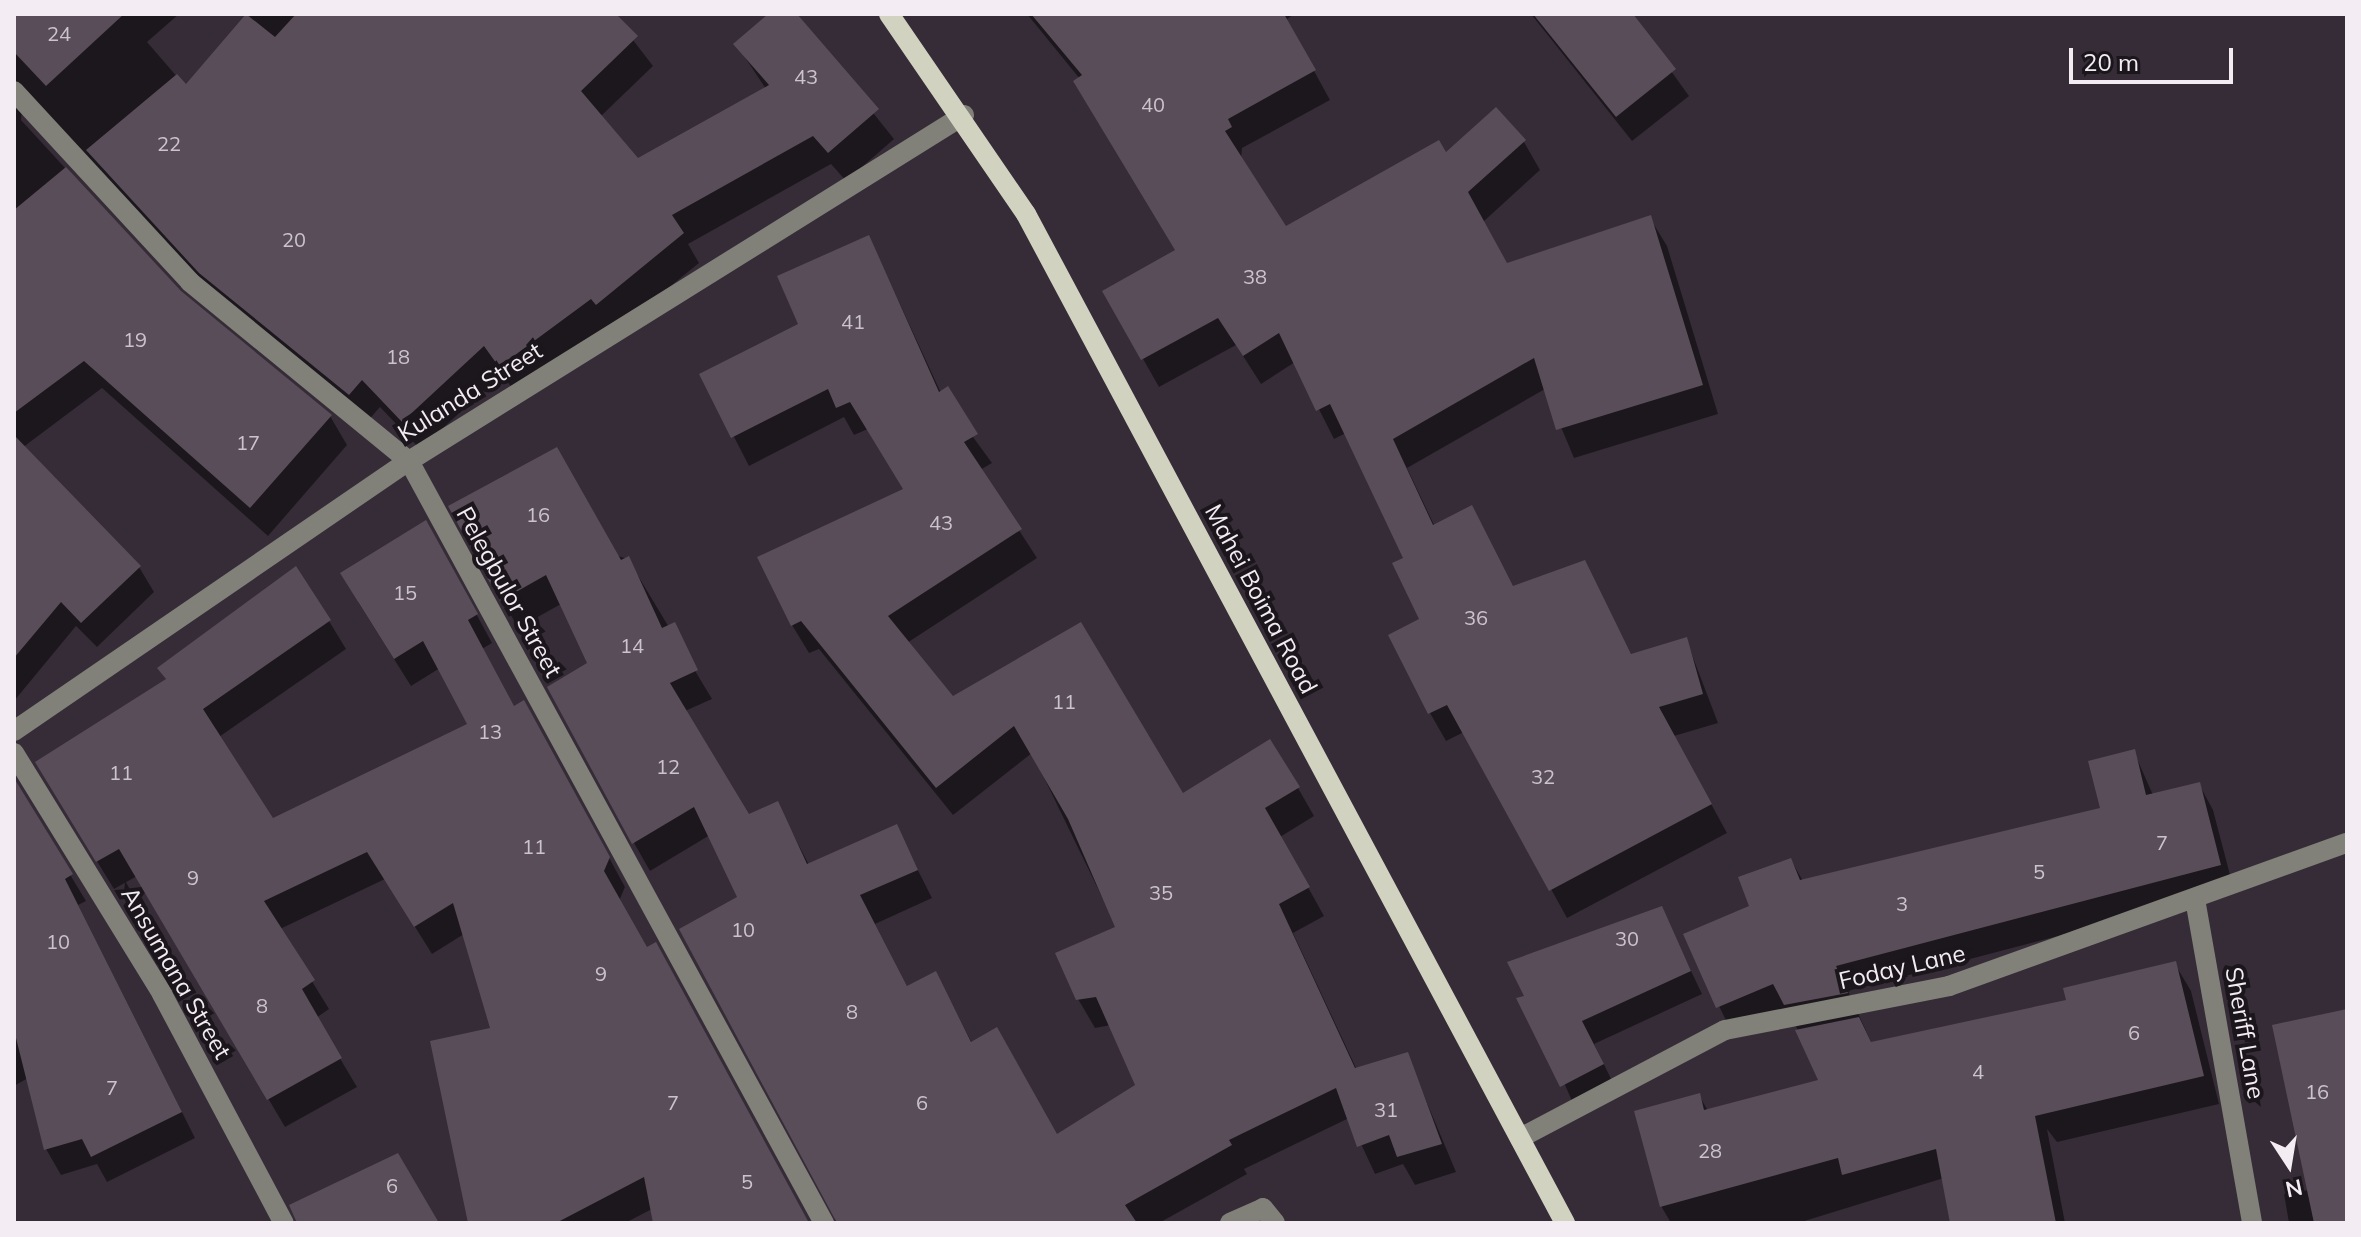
<!DOCTYPE html>
<html>
<head>
<meta charset="utf-8">
<style>
  body { margin:0 }
  #map { position:relative; width:2361px; height:1237px; overflow:hidden; background:#362c38; font-family:Mulish,sans-serif }
  div>[style] { position:absolute }
  .shadow>* { inset:0; background:#0007 }
  .building>* { inset:0; background:#594d5a }
  .minor>* { height:20px; margin:-10px; padding:0 10px; transform-origin:10px; border-radius:10px; background:#818179 }
  .major>* { height:20px; margin:-10px; padding:0 10px; transform-origin:10px; border-radius:10px; background:#d2d2c1 }
  span { translate:-50% -50%; white-space:nowrap; text-align:center; line-height:1.15; -webkit-text-stroke:8px #1b161b; paint-order:stroke }
  .number-label { font-size:20px; color:#ccc4cd }
  .number-label span { -webkit-text-stroke-width:0 }
  .street-label { font-size:24px; color:#f3ecf3 }
  .frame { position:absolute; inset:0; border:16px solid #f3ecf3; pointer-events:none }
  .north { position:absolute; left:2249px; top:1125px; width:80px; height:80px; -webkit-text-stroke:6px #1b161b; paint-order:stroke; rotate:168deg; font-size:22px; font-weight:700; line-height:32px; text-align:center; color:#f3ecf3 }
  .north::after { content:''; display:block; margin:auto; width:28px; height:36px; background:#f3ecf3; clip-path:polygon(50% 0,100% 100%,50% 72%,0 100%) }
  .scale { position:absolute; left:2069px; top:48px; width:164px; height:36px; box-sizing:border-box; border:4px solid #f3ecf3; border-top:0; padding-left:10px; font-size:24px; line-height:28px; white-space:nowrap; color:#f3ecf3; -webkit-text-stroke:6px #1b161b; paint-order:stroke }
</style>
</head>
<body>
<div id="map">
  <div class="shadow">
    <div style="clip-path:polygon(14px 14px,179px 14px,147px 42px,186px 87px,248px 14px,613px 14px,653px 66px,600px 117px,638px 161px,766px 89px,736px 44px,771px 14px,794px 14px,894px 139px,846px 181px,831px 164px,688px 244px,699px 263px,614px 332px,517px 395px,502px 374px,420px 449px,380px 407px,366px 423px,218px 302px,22px 109px,21px 120px,179px 292px,330px 416px,347px 445px,268px 536px,102px 388px,14px 454px)"></div>
    <div style="clip-path:polygon(1027px 14px,1294px 14px,1286px 20px,1330px 100px,1242px 148px,1241px 160px,1285px 228px,1446px 155px,1524px 142px,1540px 170px,1483px 222px,1507px 265px,1650px 218px,1667px 246px,1718px 414px,1574px 458px,1545px 389px,1407px 468px,1435px 527px,1513px 588px,1584px 562px,1632px 656px,1686px 639px,1718px 723px,1674px 736px,1727px 833px,1567px 918px,1464px 732px,1446px 741px,1430px 713px,1421px 620px,1405px 559px,1346px 433px,1334px 439px,1295px 362px,1261px 384px,1236px 345px,1159px 387px,1105px 292px,1178px 252px,1080px 79px)"></div>
    <div style="clip-path:polygon(1531px 14px,1630px 14px,1689px 96px,1632px 141px)"></div>
    <div style="clip-path:polygon(869px 237px,941px 393px,992px 463px,980px 470px,1037px 558px,907px 643px,952px 699px,1182px 796px,1298px 788px,1314px 816px,1280px 837px,1324px 916px,1293px 933px,1357px 1070px,1407px 1055px,1456px 1172px,1415px 1185px,1403px 1164px,1375px 1174px,1349px 1118px,1244px 1169px,1247px 1174px,1159px 1223px,836px 1223px,739px 897px,710px 835px,650px 871px,634px 843px,589px 664px,561px 604px,518px 628px,451px 507px,628px 559px,712px 699px,685px 711px,748px 816px,777px 803px,809px 865px,896px 827px,932px 898px,875px 924px,908px 988px,951px 1002px,972px 1043px,1057px 1137px,1138px 1086px,1111px 1025px,1095px 1028px,1078px 999px,1117px 928px,1032px 753px,953px 815px,819px 649px,809px 653px,792px 625px,905px 490px,868px 429px,854px 435px,844px 417px,749px 466px,702px 375px,801px 325px)"></div>
    <div style="clip-path:polygon(14px 479px,139px 567px,154px 592px,97px 647px,76px 626px,14px 701px)"></div>
    <div style="clip-path:polygon(442px 551px,492px 643px,482px 649px,514px 708px,540px 731px,625px 887px,619px 901px,808px 1223px,655px 1223px,652px 1209px,625px 1223px,470px 1223px,492px 1030px,464px 934px,432px 954px,385px 879px,280px 929px,329px 1009px,316px 1018px,357px 1087px,285px 1127px,137px 876px,114px 889px,54px 791px,167px 681px,160px 668px,329px 621px,346px 649px,219px 737px,272px 820px,470px 724px,440px 668px,411px 686px,358px 602px)"></div>
    <div style="clip-path:polygon(2134px 752px,2153px 795px,2199px 784px,2213px 810px,2234px 890px,1848px 991px,1872px 1044px,2068px 1002px,2175px 964px,2191px 991px,2219px 1104px,2057px 1142px,2047px 1129px,2065px 1223px,1953px 1223px,1944px 1178px,1798px 1223px,1671px 1223px,1661px 1206px,1699px 1095px,1708px 1111px,1821px 1081px,1788px 1009px,1732px 1033px,1685px 935px,1752px 907px,1791px 860px,1803px 881px,2102px 810px)"></div>
    <div style="clip-path:polygon(14px 782px,86px 901px,78px 905px,195px 1138px,107px 1182px,97px 1164px,61px 1175px,46px 1149px,28px 1078px,14px 1086px)"></div>
    <div style="clip-path:polygon(1661px 908px,1702px 994px,1594px 1044px,1615px 1087px,1575px 1108px,1527px 997px)"></div>
    <div style="clip-path:polygon(2347px 1011px,2347px 1223px,2289px 1223px,2284px 1194px,2309px 1190px)"></div>
  </div>
  <div class="building">
    <div style="clip-path:polygon(14px 14px,124px 14px,46px 86px,14px 52px)"></div>
    <div style="clip-path:polygon(246px 14px,275px 37px,296px 14px,616px 14px,638px 36px,581px 91px,638px 158px,769px 85px,733px 44px,768px 14px,797px 14px,879px 109px,828px 153px,813px 136px,672px 215px,684px 233px,596px 305px,591px 299px,499px 367px,484px 346px,402px 422px,362px 380px,349px 395px,199px 273px,86px 150px,177px 74px,186px 84px)"></div>
    <div style="clip-path:polygon(1031px 14px,1284px 14px,1316px 70px,1228px 119px,1232px 127px,1225px 131px,1286px 226px,1439px 140px,1446px 152px,1496px 107px,1526px 140px,1468px 192px,1507px 263px,1651px 215px,1703px 385px,1556px 430px,1534px 358px,1393px 439px,1433px 525px,1472px 505px,1513px 586px,1585px 560px,1631px 654px,1687px 637px,1703px 694px,1659px 707px,1712px 804px,1549px 891px,1447px 705px,1428px 714px,1388px 635px,1419px 619px,1392px 563px,1403px 558px,1330px 404px,1316px 411px,1279px 333px,1243px 356px,1218px 318px,1141px 360px,1102px 291px,1175px 250px,1073px 81px,1082px 75px)"></div>
    <div style="clip-path:polygon(1533px 14px,1633px 14px,1676px 69px,1616px 117px)"></div>
    <div style="clip-path:polygon(66px 167px,181px 291px,332px 415px,250px 508px,84px 361px,14px 413px,14px 210px)"></div>
    <div style="clip-path:polygon(869px 235px,939px 392px,948px 386px,978px 434px,964px 442px,1022px 529px,888px 616px,953px 696px,1081px 622px,1183px 793px,1270px 739px,1300px 787px,1265px 808px,1310px 887px,1279px 904px,1355px 1068px,1408px 1052px,1442px 1144px,1397px 1157px,1389px 1135px,1357px 1147px,1336px 1088px,1229px 1140px,1232px 1145px,1125px 1205px,1137px 1223px,837px 1223px,679px 929px,737px 897px,694px 807px,632px 844px,547px 687px,587px 663px,546px 575px,500px 601px,448px 506px,557px 447px,621px 560px,629px 556px,662px 628px,675px 622px,698px 670px,670px 683px,749px 814px,778px 801px,807px 864px,897px 824px,918px 870px,860px 895px,907px 986px,936px 971px,971px 1042px,997px 1027px,1057px 1134px,1135px 1085px,1096px 997px,1076px 1000px,1055px 953px,1115px 927px,1068px 819px,1014px 726px,936px 788px,801px 621px,791px 626px,757px 557px,903px 489px,850px 402px,836px 408px,828px 389px,731px 438px,699px 374px,798px 324px,777px 276px)"></div>
    <div style="clip-path:polygon(14px 435px,141px 566px,81px 623px,61px 602px,14px 658px)"></div>
    <div style="clip-path:polygon(426px 520px,478px 614px,468px 620px,514px 706px,524px 700px,610px 857px,604px 871px,647px 947px,656px 942px,809px 1223px,653px 1223px,644px 1177px,556px 1223px,468px 1223px,430px 1041px,490px 1028px,453px 903px,414px 927px,367px 852px,264px 901px,315px 980px,302px 989px,342px 1058px,267px 1100px,119px 849px,96px 862px,35px 762px,166px 679px,157px 668px,296px 566px,331px 620px,203px 709px,273px 818px,467px 724px,423px 641px,394px 659px,340px 573px)"></div>
    <div style="clip-path:polygon(2135px 749px,2146px 795px,2200px 782px,2221px 865px,1836px 966px,1848px 993px,1784px 1005px,1773px 984px,1716px 1008px,1683px 934px,1749px 906px,1738px 877px,1791px 858px,1800px 880px,2100px 808px,2088px 761px)"></div>
    <div style="clip-path:polygon(14px 778px,73px 874px,65px 879px,182px 1112px,91px 1157px,82px 1139px,44px 1150px,14px 1030px)"></div>
    <div style="clip-path:polygon(1662px 906px,1691px 971px,1582px 1021px,1604px 1064px,1560px 1087px,1516px 998px,1524px 996px,1507px 962px)"></div>
    <div style="clip-path:polygon(2176px 961px,2204px 1076px,2035px 1116px,2056px 1223px,1950px 1223px,1936px 1149px,1842px 1175px,1838px 1158px,1660px 1207px,1634px 1111px,1700px 1093px,1704px 1110px,1818px 1080px,1795px 1030px,1859px 1017px,1871px 1042px,2066px 1000px,2063px 988px)"></div>
    <div style="clip-path:polygon(2347px 1009px,2347px 1223px,2314px 1223px,2272px 1025px)"></div>
    <div style="clip-path:polygon(398px 1153px,439px 1223px,297px 1223px,289px 1205px)"></div>
  </div>
  <div class="minor">
    <div style="left:14px;top:91px;width:260px;rotate:47.3deg"></div>
    <div style="left:190px;top:282px;width:283px;rotate:39.3deg"></div>
    <div style="left:409px;top:461px;width:868px;rotate:61.43deg"></div>
    <div style="left:14px;top:731px;width:478px;rotate:-34.4deg"></div>
    <div style="left:409px;top:461px;width:654px;rotate:-31.94deg"></div>
    <div style="left:14px;top:753px;width:283px;rotate:58.4deg"></div>
    <div style="left:162px;top:994px;width:259px;rotate:62deg"></div>
    <div style="left:2195px;top:899px;width:329px;rotate:80deg"></div>
    <div style="left:1522px;top:1137px;width:229px;rotate:-27.8deg"></div>
    <div style="left:1725px;top:1030px;width:228px;rotate:-11.1deg"></div>
    <div style="left:1949px;top:986px;width:423px;rotate:-19.8deg"></div>
    <div style="left:1230px;top:1223px;width:36px;rotate:-24deg"></div>
    <div style="left:1263px;top:1208px;width:19px;rotate:51deg"></div>
  </div>
  <div class="major">
    <div style="left:889px;top:14px;width:242px;rotate:55.6deg"></div>
    <div style="left:1026px;top:214px;width:1144px;rotate:61.89deg"></div>
  </div>
  <div class="number-label">
    <span style="left:59px;top:33px">24</span>
    <span style="left:806px;top:76px">43</span>
    <span style="left:1153px;top:104px">40</span>
    <span style="left:169px;top:143px">22</span>
    <span style="left:294px;top:239px">20</span>
    <span style="left:1255px;top:276px">38</span>
    <span style="left:853px;top:321px">41</span>
    <span style="left:135px;top:339px">19</span>
    <span style="left:398px;top:356px">18</span>
    <span style="left:248px;top:442px">17</span>
    <span style="left:538px;top:514px">16</span>
    <span style="left:941px;top:522px">43</span>
    <span style="left:405px;top:592px">15</span>
    <span style="left:1476px;top:617px">36</span>
    <span style="left:632px;top:645px">14</span>
    <span style="left:1064px;top:701px">11</span>
    <span style="left:490px;top:731px">13</span>
    <span style="left:668px;top:766px">12</span>
    <span style="left:121px;top:772px">11</span>
    <span style="left:1543px;top:776px">32</span>
    <span style="left:2162px;top:842px">7</span>
    <span style="left:534px;top:846px">11</span>
    <span style="left:2039px;top:871px">5</span>
    <span style="left:193px;top:877px">9</span>
    <span style="left:1161px;top:892px">35</span>
    <span style="left:1902px;top:903px">3</span>
    <span style="left:743px;top:929px">10</span>
    <span style="left:1627px;top:938px">30</span>
    <span style="left:58px;top:941px">10</span>
    <span style="left:601px;top:973px">9</span>
    <span style="left:262px;top:1005px">8</span>
    <span style="left:852px;top:1011px">8</span>
    <span style="left:2134px;top:1032px">6</span>
    <span style="left:1978px;top:1071px">4</span>
    <span style="left:112px;top:1087px">7</span>
    <span style="left:2317px;top:1091px">16</span>
    <span style="left:673px;top:1102px">7</span>
    <span style="left:922px;top:1102px">6</span>
    <span style="left:1386px;top:1109px">31</span>
    <span style="left:1710px;top:1150px">28</span>
    <span style="left:747px;top:1181px">5</span>
    <span style="left:392px;top:1185px">6</span>
  </div>
  <div class="street-label">
    <span style="left:470px;top:392px;rotate:-32deg">Kulanda Street</span>
    <span style="left:509px;top:592px;rotate:61deg">Pelegbulor Street</span>
    <span style="left:1261px;top:599px;rotate:62deg">Mahei Boima Road</span>
    <span style="left:1902px;top:967px;rotate:-13deg">Foday Lane</span>
    <span style="left:176px;top:973px;rotate:60deg">Ansumana Street</span>
    <span style="left:2245px;top:1033px;rotate:80deg">Sheriff Lane</span>
  </div>
  <div class="frame"></div>
  <div class="north">N</div>
  <div class="scale">20 m</div>
</div>
</body>
</html>
